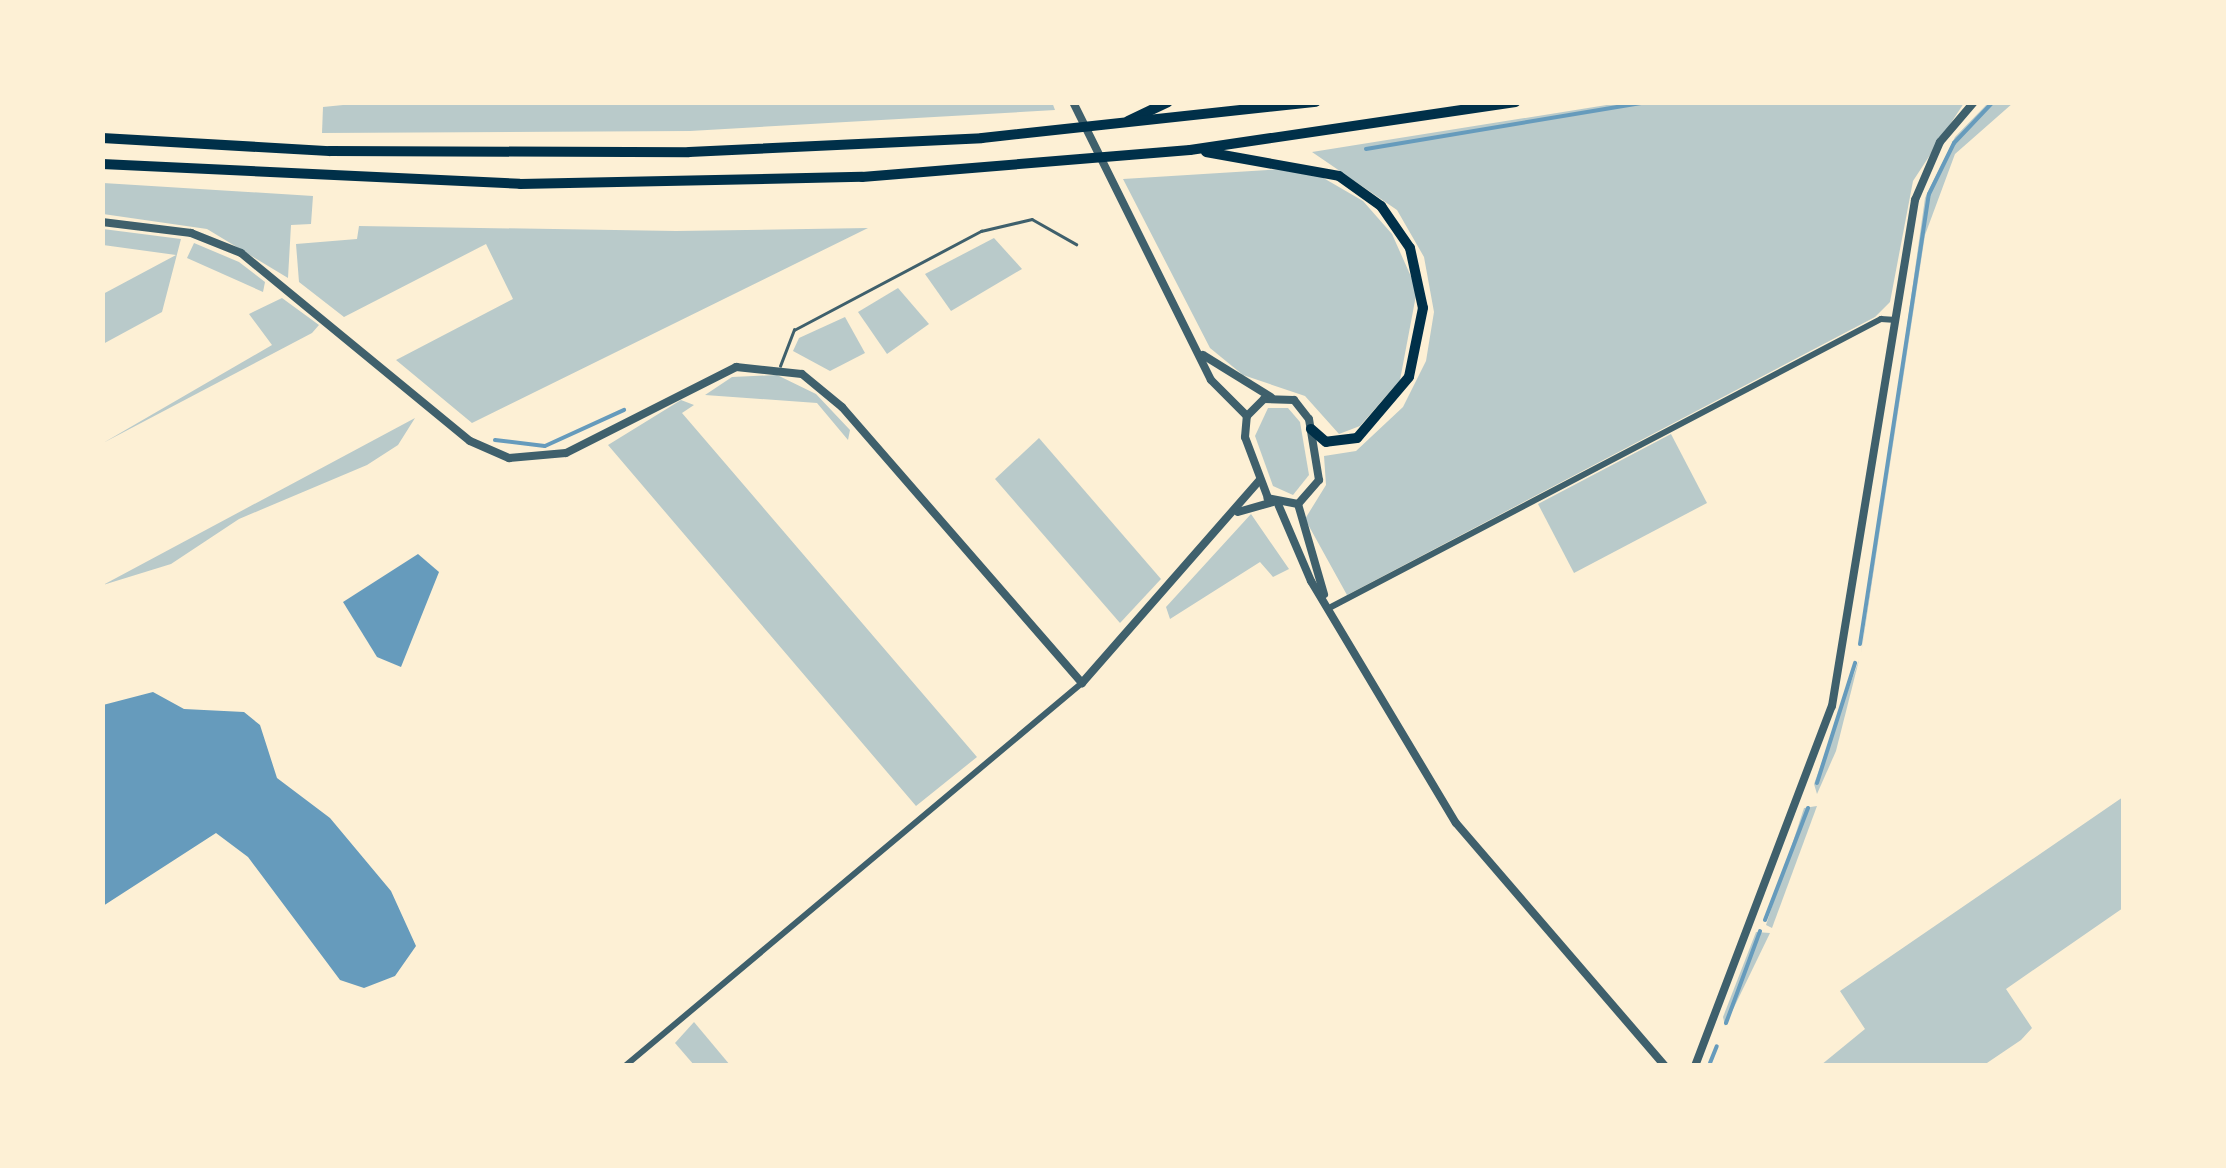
<!DOCTYPE html>
<html>
<head>
<meta charset="utf-8">
<style>
  body { margin:0 }
  #map { position:relative; width:2226px; height:1168px; overflow:hidden; background:#fdf0d5; font-family:"PT Sans",sans-serif }
  div>[style] { position:absolute }
  .green>* { inset:0; background:#b9caca }
  .water>* { inset:0; background:#669bbc }
  .stream>* { height:4px; margin:-2px; padding:0 2px; transform-origin:2px; border-radius:2px; background:#669bbc }
  .service>* { height:2.5px; margin:-1.25px; padding:0 1.25px; transform-origin:1.25px; border-radius:1.25px; background:#3f606c }
  .minor>* { height:6px; margin:-3px; padding:0 3px; transform-origin:3px; border-radius:3px; background:#3f606c }
  .tertiary>* { height:8px; margin:-4px; padding:0 4px; transform-origin:4px; border-radius:4px; background:#3f606c }
  .motorway>* { height:10px; margin:-5px; padding:0 5px; transform-origin:5px; border-radius:5px; background:#003049 }
  span { translate:-50% -50%; white-space:nowrap; text-align:center; line-height:1.15; -webkit-text-stroke:9px #fdf0d5; paint-order:stroke }
  .frame { position:absolute; inset:0; border:105px solid #fdf0d5; pointer-events:none }
</style>
</head>
<body>
<div id="map">
  <div class="green">
    <div style="clip-path:polygon(1989px 102px,2013px 103px,1955px 154px,1925px 235px,1861px 654px,1925px 198px,1955px 137px)"></div>
    <div style="clip-path:polygon(363px 103px,1052px 102px,1055px 110px,690px 131px,322px 133px,323px 107px)"></div>
    <div style="clip-path:polygon(1619px 103px,1964px 103px,1913px 181px,1890px 302px,1875px 317px,1347px 595px,1305px 519px,1326px 485px,1324px 456px,1356px 451px,1403px 407px,1426px 361px,1434px 312px,1424px 257px,1397px 210px,1312px 152px)"></div>
    <div style="clip-path:polygon(1282px 169px,1320px 176px,1363px 201px,1392px 234px,1417px 290px,1400px 380px,1360px 426px,1339px 434px,1305px 396px,1243px 375px,1210px 348px,1123px 179px)"></div>
    <div style="clip-path:polygon(103px 183px,313px 196px,311px 224px,291px 225px,288px 278px,207px 229px,103px 214px)"></div>
    <div style="clip-path:polygon(359px 226px,676px 231px,868px 228px,472px 423px,396px 360px,513px 299px,486px 244px,344px 317px,299px 282px,296px 244px,357px 239px)"></div>
    <div style="clip-path:polygon(103px 229px,181px 239px,162px 312px,103px 344px,103px 294px,176px 255px,103px 245px)"></div>
    <div style="clip-path:polygon(994px 238px,1022px 269px,951px 311px,925px 274px)"></div>
    <div style="clip-path:polygon(194px 243px,239px 262px,265px 282px,263px 292px,187px 258px)"></div>
    <div style="clip-path:polygon(898px 288px,929px 324px,887px 354px,858px 312px)"></div>
    <div style="clip-path:polygon(282px 298px,319px 325px,312px 333px,103px 443px,272px 345px,249px 314px)"></div>
    <div style="clip-path:polygon(845px 317px,865px 353px,830px 371px,793px 351px,799px 338px)"></div>
    <div style="clip-path:polygon(777px 375px,816px 394px,850px 430px,848px 440px,817px 403px,705px 395px,732px 377px)"></div>
    <div style="clip-path:polygon(681px 400px,694px 405px,682px 413px,977px 757px,916px 806px,608px 445px)"></div>
    <div style="clip-path:polygon(1268px 408px,1288px 408px,1300px 422px,1309px 475px,1293px 495px,1273px 486px,1255px 436px)"></div>
    <div style="clip-path:polygon(415px 418px,398px 445px,367px 465px,239px 519px,171px 564px,103px 585px)"></div>
    <div style="clip-path:polygon(1671px 434px,1707px 503px,1574px 573px,1538px 504px)"></div>
    <div style="clip-path:polygon(1039px 438px,1161px 579px,1120px 623px,995px 479px)"></div>
    <div style="clip-path:polygon(1251px 514px,1289px 569px,1273px 577px,1260px 562px,1170px 619px,1166px 607px)"></div>
    <div style="clip-path:polygon(1859px 660px,1836px 751px,1817px 794px,1814px 784px)"></div>
    <div style="clip-path:polygon(2123px 797px,2123px 908px,2006px 989px,2032px 1028px,2021px 1040px,1984px 1065px,1821px 1065px,1865px 1029px,1840px 991px)"></div>
    <div style="clip-path:polygon(1817px 806px,1772px 928px,1766px 925px,1804px 808px)"></div>
    <div style="clip-path:polygon(1756px 932px,1770px 933px,1725px 1026px,1723px 1017px)"></div>
    <div style="clip-path:polygon(694px 1022px,730px 1065px,694px 1065px,675px 1043px)"></div>
  </div>
  <div class="water">
    <div style="clip-path:polygon(418px 554px,439px 572px,401px 667px,377px 657px,343px 602px)"></div>
    <div style="clip-path:polygon(153px 692px,184px 709px,244px 712px,260px 725px,277px 778px,330px 818px,391px 891px,416px 946px,395px 976px,364px 988px,340px 980px,248px 857px,216px 833px,103px 906px,103px 705px)"></div>
  </div>
  <div class="stream">
    <div style="left:1366px;top:149px;width:285px;rotate:-9.5deg"></div>
    <div style="left:495px;top:440px;width:50px;rotate:6.8deg"></div>
    <div style="left:545px;top:446px;width:87px;rotate:-24.5deg"></div>
    <div style="left:1860px;top:644px;width:455px;rotate:-81.3deg"></div>
    <div style="left:1929px;top:194px;width:57px;rotate:-63.9deg"></div>
    <div style="left:1954px;top:143px;width:57px;rotate:-46.4deg"></div>
    <div style="left:1817px;top:783px;width:126px;rotate:-72.4deg"></div>
    <div style="left:1765px;top:920px;width:120px;rotate:-69deg"></div>
    <div style="left:1726px;top:1023px;width:98px;rotate:-69.7deg"></div>
    <div style="left:1710px;top:1063px;width:18px;rotate:-68deg"></div>
  </div>
  <div class="service">
    <div style="left:780px;top:366px;width:39px;rotate:-69deg"></div>
    <div style="left:794px;top:330px;width:212px;rotate:-27.9deg"></div>
    <div style="left:981px;top:231px;width:52px;rotate:-13.2deg"></div>
    <div style="left:1032px;top:219px;width:51px;rotate:29.6deg"></div>
  </div>
  <div class="minor">
    <div style="left:1331px;top:607px;width:621px;rotate:-27.64deg"></div>
    <div style="left:1881px;top:319px;width:15px;rotate:4deg"></div>
    <div style="left:625px;top:1066px;width:596px;rotate:-39.97deg"></div>
  </div>
  <div class="tertiary">
    <div style="left:1073px;top:102px;width:310px;rotate:63.6deg"></div>
    <div style="left:1211px;top:380px;width:51px;rotate:45deg"></div>
    <div style="left:102px;top:222px;width:90px;rotate:7deg"></div>
    <div style="left:191px;top:233px;width:54px;rotate:21.8deg"></div>
    <div style="left:241px;top:253px;width:296px;rotate:39.4deg"></div>
    <div style="left:470px;top:441px;width:43px;rotate:23.6deg"></div>
    <div style="left:509px;top:458px;width:57px;rotate:-5deg"></div>
    <div style="left:566px;top:453px;width:191px;rotate:-26.8deg"></div>
    <div style="left:736px;top:367px;width:66px;rotate:6.1deg"></div>
    <div style="left:802px;top:374px;width:52px;rotate:39.5deg"></div>
    <div style="left:842px;top:407px;width:366px;rotate:49deg"></div>
    <div style="left:1082px;top:683px;width:270px;rotate:-48.8deg"></div>
    <div style="left:1203px;top:355px;width:80px;rotate:31.7deg"></div>
    <div style="left:1264px;top:399px;width:30px;rotate:2deg"></div>
    <div style="left:1294px;top:400px;width:24px;rotate:52deg"></div>
    <div style="left:1309px;top:419px;width:62px;rotate:80.7deg"></div>
    <div style="left:1319px;top:480px;width:32px;rotate:131deg"></div>
    <div style="left:1298px;top:504px;width:31px;rotate:-169deg"></div>
    <div style="left:1268px;top:498px;width:65px;rotate:-110.7deg"></div>
    <div style="left:1245px;top:437px;width:21px;rotate:-85deg"></div>
    <div style="left:1247px;top:416px;width:24px;rotate:-45deg"></div>
    <div style="left:1278px;top:504px;width:84px;rotate:66.8deg"></div>
    <div style="left:1311px;top:581px;width:282px;rotate:59.1deg"></div>
    <div style="left:1456px;top:823px;width:321px;rotate:49.3deg"></div>
    <div style="left:1298px;top:504px;width:94px;rotate:73.9deg"></div>
    <div style="left:1238px;top:512px;width:36px;rotate:-16deg"></div>
    <div style="left:1695px;top:1066px;width:385px;rotate:-69.2deg"></div>
    <div style="left:1832px;top:706px;width:513px;rotate:-80.68deg"></div>
    <div style="left:1915px;top:200px;width:63px;rotate:-66.7deg"></div>
    <div style="left:1940px;top:142px;width:52px;rotate:-49.6deg"></div>
  </div>
  <div class="motorway">
    <div style="left:1128px;top:121px;width:44px;rotate:-25.4deg"></div>
    <div style="left:102px;top:138px;width:228px;rotate:3.3deg"></div>
    <div style="left:330px;top:151px;width:359px;rotate:0.2deg"></div>
    <div style="left:689px;top:152px;width:293px;rotate:-2.7deg"></div>
    <div style="left:982px;top:138px;width:336px;rotate:-6.2deg"></div>
    <div style="left:1206px;top:152px;width:135px;rotate:10.2deg"></div>
    <div style="left:1339px;top:176px;width:52px;rotate:35.5deg"></div>
    <div style="left:1381px;top:206px;width:51px;rotate:55.4deg"></div>
    <div style="left:1410px;top:248px;width:61px;rotate:77.8deg"></div>
    <div style="left:1423px;top:308px;width:70px;rotate:101.5deg"></div>
    <div style="left:1409px;top:377px;width:80px;rotate:130.4deg"></div>
    <div style="left:1357px;top:438px;width:31px;rotate:173deg"></div>
    <div style="left:1326px;top:442px;width:20px;rotate:-139deg"></div>
    <div style="left:102px;top:164px;width:418px;rotate:2.7deg"></div>
    <div style="left:520px;top:184px;width:342px;rotate:-1.2deg"></div>
    <div style="left:862px;top:177px;width:329px;rotate:-4.7deg"></div>
    <div style="left:1190px;top:150px;width:329px;rotate:-8.4deg"></div>
  </div>
  <div class="frame"></div>
</div>
</body>
</html>
